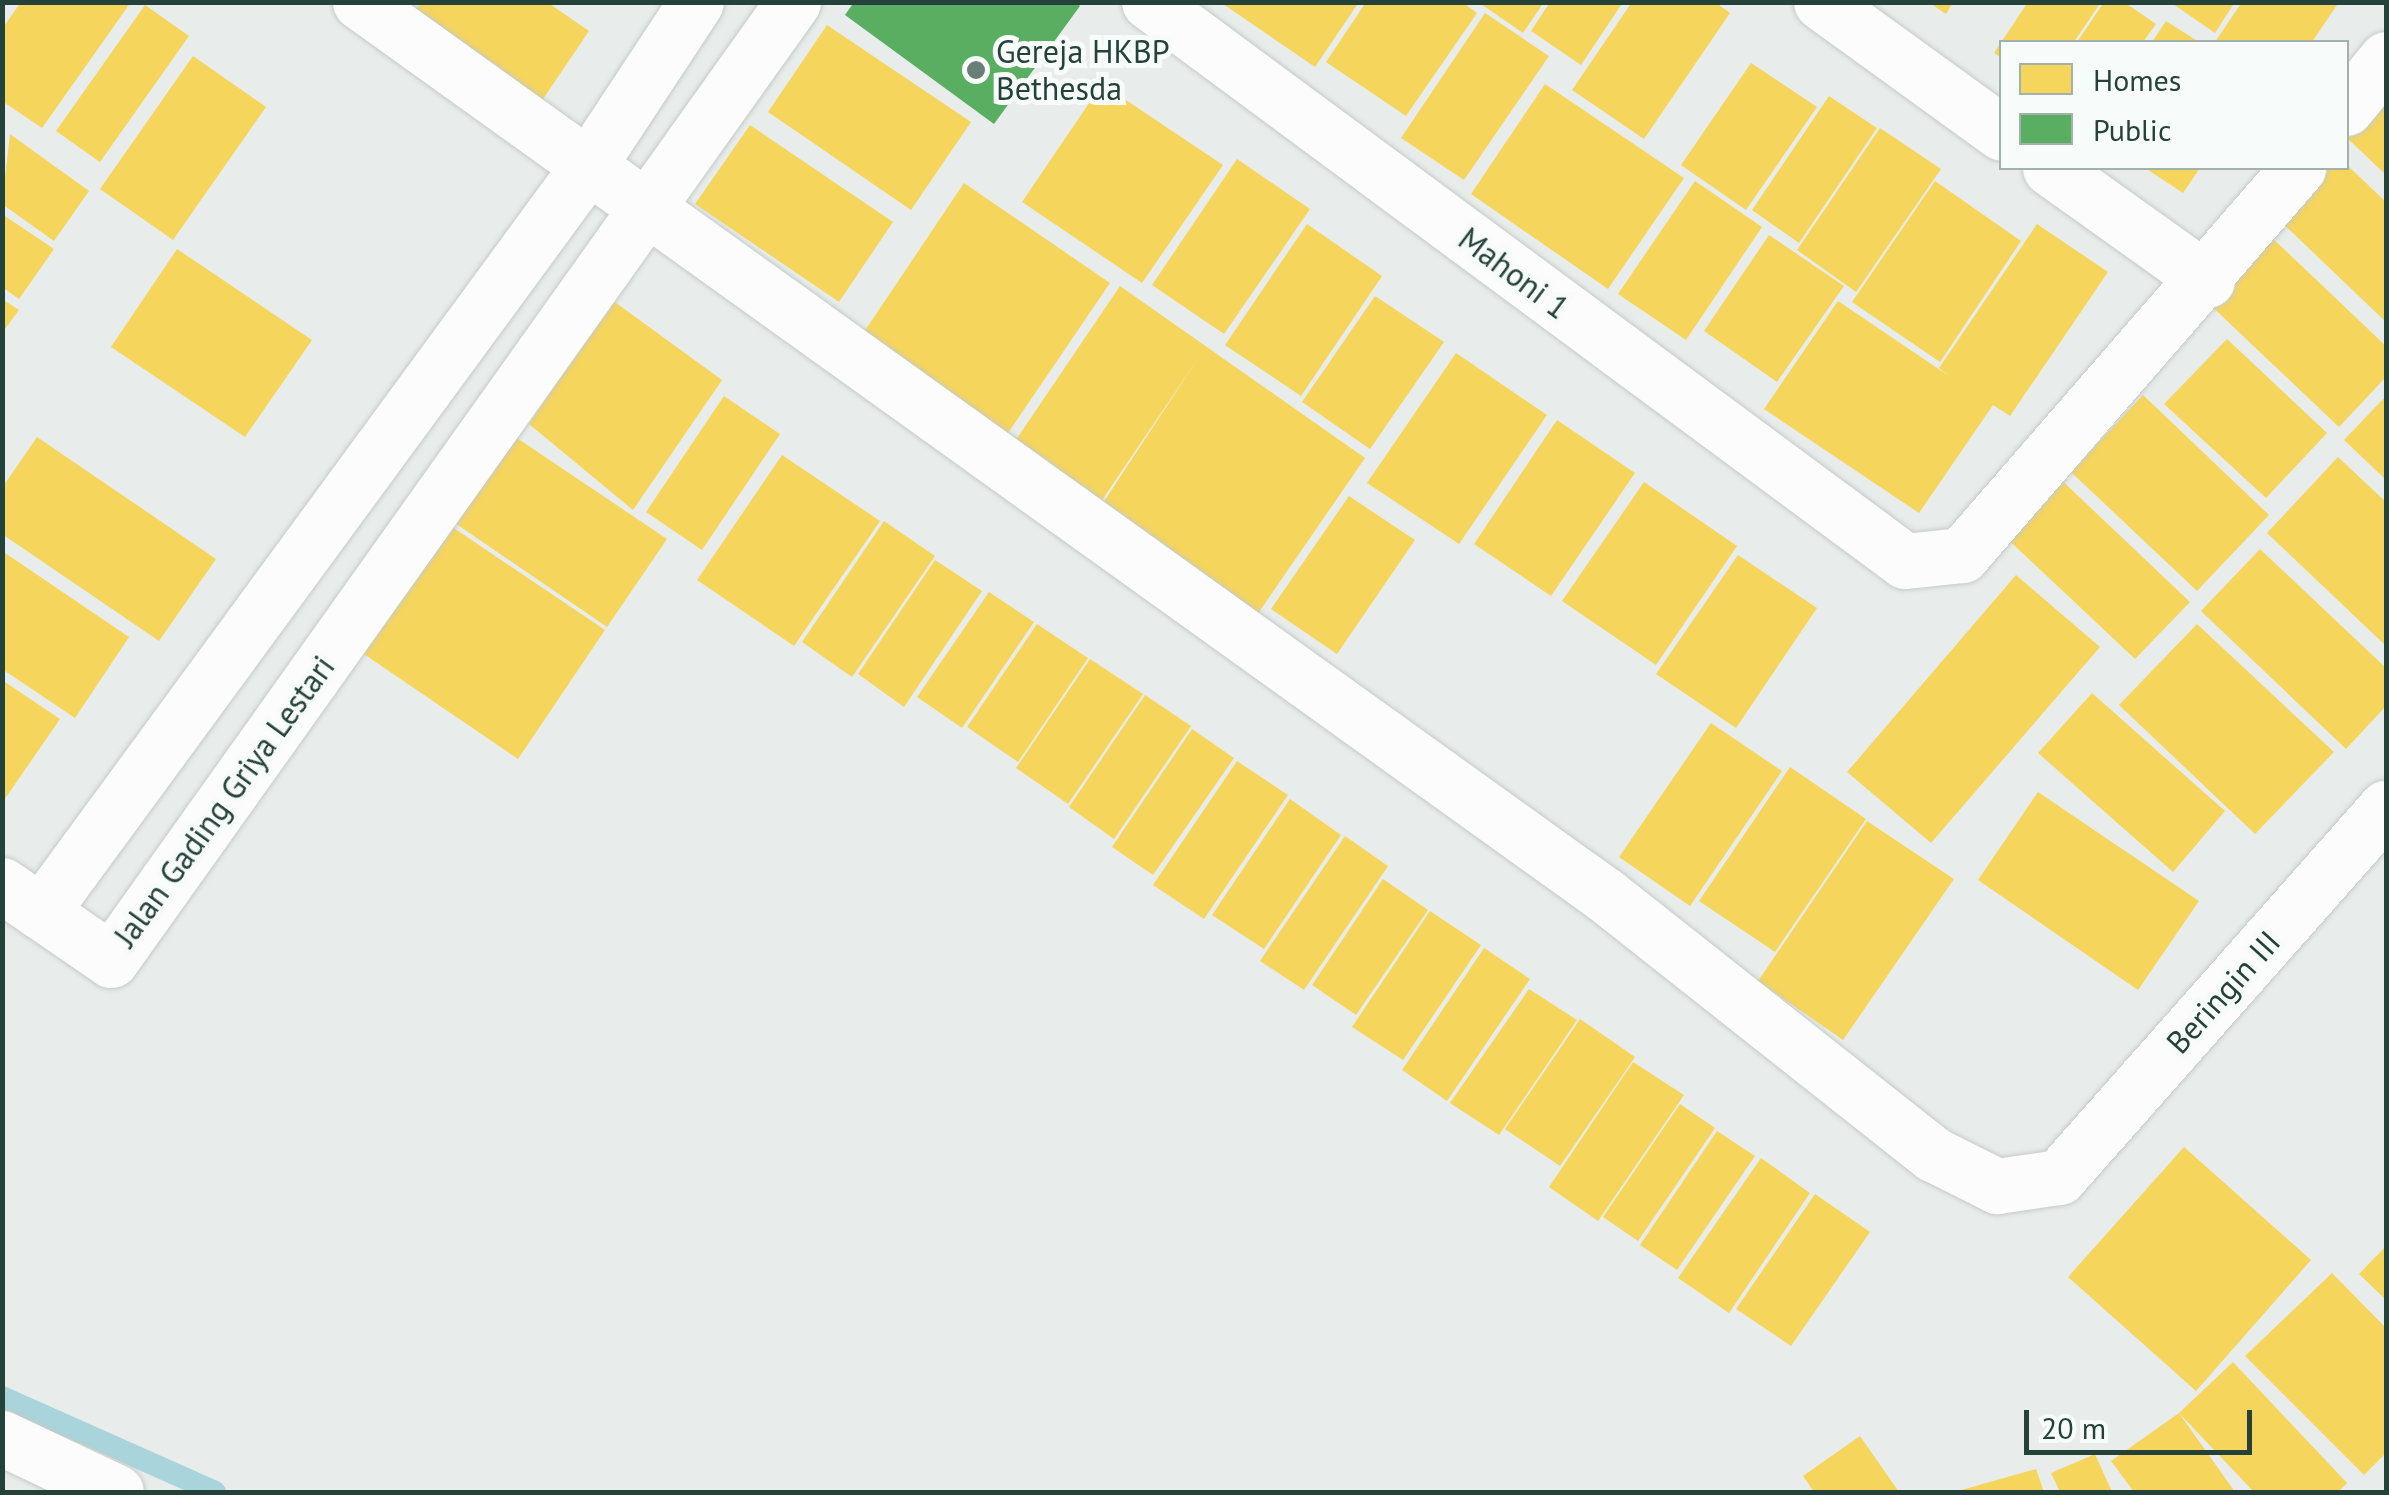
<!DOCTYPE html>
<html>
<head>
<meta charset="utf-8">
<style>
  body { margin:0 }
  #map { position:relative; width:2389px; height:1495px; overflow:hidden; background:#e8edeb; font-family:"PT Sans",sans-serif }
  div>[style] { position:absolute }
  .homes>* { inset:0; background:#f6d55c }
  .public>* { inset:0; background:#5aae61 }
  .stream>* { height:22px; margin:-11px; padding:0 11px; transform-origin:11px; border-radius:11px; background:#a9d4db }
  .roads { filter:drop-shadow(0 0 2px #c5cac8) drop-shadow(0 0 2px #c5cac8) }
  .minor>* { height:55px; margin:-27.5px; padding:0 27.5px; transform-origin:27.5px; border-radius:27.5px; background:#fcfcfc }
  .dots>* { width:28px; height:28px; translate:-50% -50%; box-sizing:border-box; border:5px solid #f7fbf9; border-radius:50% }
  span { translate:-50% -50%; white-space:nowrap; text-align:center; line-height:1.15; -webkit-text-stroke:10px #f7fbf9; paint-order:stroke }
  .poi-label { font-size:32px; color:#24423a }
  .left { translate:0 -50%; text-align:left }
  .street-label { font-size:32px; color:#24423a }
  .frame { position:absolute; inset:0; border:5px solid #24423a; pointer-events:none }
  .legend { position:absolute; left:1999px; top:40px; width:350px; height:130px; box-sizing:border-box; background:#f7fbf9; border:2px solid #a3b1ad; margin:0; padding:12px 18px; list-style:none; font-size:30px; color:#24423a }
  .legend li { display:flex; align-items:center; gap:20px; height:50px }
  .legend b { width:50px; border:2px solid #a3b1ad }
  .scale { position:absolute; left:2024px; top:1410px; width:228px; height:45px; box-sizing:border-box; border:5px solid #24423a; border-top:0; padding-left:12px; font-size:30px; line-height:35px; white-space:nowrap; color:#24423a; -webkit-text-stroke:8px #f7fbf9; paint-order:stroke }
</style>
</head>
<body>
<div id="map">
  <div class="homes">
    <div style="clip-path:polygon(21px 2px,131px 2px,42px 128px,2px 101px,2px 29px)"></div>
    <div style="clip-path:polygon(421px 2px,547px 2px,589px 31px,539px 105px,411px 17px)"></div>
    <div style="clip-path:polygon(1220px 2px,1359px 2px,1315px 67px)"></div>
    <div style="clip-path:polygon(1366px 2px,1462px 2px,1477px 13px,1406px 116px,1326px 62px)"></div>
    <div style="clip-path:polygon(1478px 2px,1544px 2px,1523px 33px)"></div>
    <div style="clip-path:polygon(1550px 2px,1623px 2px,1581px 65px,1531px 31px)"></div>
    <div style="clip-path:polygon(1632px 2px,1715px 2px,1730px 13px,1644px 139px,1572px 90px)"></div>
    <div style="clip-path:polygon(1928px 2px,1953px 2px,1946px 14px)"></div>
    <div style="clip-path:polygon(2028px 2px,2101px 2px,2074px 42px,2002px 42px,2002px 58px,1994px 53px)"></div>
    <div style="clip-path:polygon(2104px 2px,2124px 2px,2156px 24px,2143px 42px,2077px 42px)"></div>
    <div style="clip-path:polygon(2170px 2px,2235px 2px,2215px 33px)"></div>
    <div style="clip-path:polygon(2242px 2px,2339px 2px,2312px 42px,2215px 42px)"></div>
    <div style="clip-path:polygon(145px 5px,189px 36px,100px 162px,56px 131px)"></div>
    <div style="clip-path:polygon(1485px 13px,1549px 56px,1464px 180px,1401px 138px)"></div>
    <div style="clip-path:polygon(2166px 21px,2199px 42px,2152px 42px)"></div>
    <div style="clip-path:polygon(827px 25px,971px 122px,911px 210px,768px 112px)"></div>
    <div style="clip-path:polygon(193px 56px,266px 107px,173px 240px,100px 189px)"></div>
    <div style="clip-path:polygon(1751px 63px,1817px 107px,1746px 210px,1681px 165px)"></div>
    <div style="clip-path:polygon(1102px 84px,1223px 165px,1142px 283px,1022px 202px)"></div>
    <div style="clip-path:polygon(1545px 84px,1684px 178px,1608px 289px,1471px 194px)"></div>
    <div style="clip-path:polygon(2386px 86px,2386px 175px,2346px 137px)"></div>
    <div style="clip-path:polygon(1829px 96px,1877px 128px,1799px 243px,1752px 210px)"></div>
    <div style="clip-path:polygon(750px 125px,893px 222px,839px 302px,695px 204px)"></div>
    <div style="clip-path:polygon(1880px 128px,1941px 169px,1856px 292px,1797px 250px)"></div>
    <div style="clip-path:polygon(10px 134px,89px 191px,54px 241px,2px 204px)"></div>
    <div style="clip-path:polygon(1237px 159px,1310px 209px,1224px 334px,1152px 285px)"></div>
    <div style="clip-path:polygon(2346px 164px,2386px 202px,2386px 322px,2276px 217px,2322px 168px)"></div>
    <div style="clip-path:polygon(2145px 168px,2200px 168px,2183px 193px)"></div>
    <div style="clip-path:polygon(1695px 181px,1762px 227px,1686px 340px,1618px 294px)"></div>
    <div style="clip-path:polygon(1935px 181px,2021px 241px,1940px 362px,1852px 302px)"></div>
    <div style="clip-path:polygon(964px 183px,1110px 283px,1008px 433px,862px 335px)"></div>
    <div style="clip-path:polygon(2px 214px,54px 249px,19px 299px,2px 287px)"></div>
    <div style="clip-path:polygon(1307px 224px,1382px 276px,1301px 396px,1225px 345px)"></div>
    <div style="clip-path:polygon(2037px 224px,2108px 272px,2010px 416px,1993px 405px,1919px 513px,1764px 409px,1838px 301px,1949px 376px,1939px 368px)"></div>
    <div style="clip-path:polygon(2267px 233px,2386px 346px,2386px 377px,2339px 427px,2205px 300px)"></div>
    <div style="clip-path:polygon(1769px 235px,1844px 286px,1777px 382px,1704px 331px)"></div>
    <div style="clip-path:polygon(177px 249px,312px 340px,245px 437px,111px 347px)"></div>
    <div style="clip-path:polygon(1120px 286px,1365px 458px,1257px 615px,1097px 512px,1199px 357px,1094px 512px,1007px 453px)"></div>
    <div style="clip-path:polygon(1375px 296px,1444px 342px,1370px 449px,1302px 402px)"></div>
    <div style="clip-path:polygon(2px 299px,19px 310px,2px 333px)"></div>
    <div style="clip-path:polygon(612px 300px,722px 380px,633px 510px,529px 424px)"></div>
    <div style="clip-path:polygon(2227px 339px,2327px 433px,2266px 498px,2164px 404px)"></div>
    <div style="clip-path:polygon(1456px 353px,1547px 415px,1459px 544px,1367px 483px)"></div>
    <div style="clip-path:polygon(2143px 395px,2269px 515px,2197px 591px,2071px 472px)"></div>
    <div style="clip-path:polygon(724px 396px,780px 434px,702px 550px,646px 512px)"></div>
    <div style="clip-path:polygon(2386px 396px,2386px 480px,2344px 440px)"></div>
    <div style="clip-path:polygon(1557px 420px,1635px 473px,1551px 596px,1474px 544px)"></div>
    <div style="clip-path:polygon(511px 434px,667px 539px,607px 627px,452px 521px)"></div>
    <div style="clip-path:polygon(37px 437px,216px 559px,159px 641px,2px 534px,2px 488px)"></div>
    <div style="clip-path:polygon(782px 455px,880px 521px,794px 646px,697px 580px)"></div>
    <div style="clip-path:polygon(2338px 457px,2386px 502px,2386px 646px,2267px 533px)"></div>
    <div style="clip-path:polygon(2054px 473px,2190px 602px,2135px 659px,1999px 531px)"></div>
    <div style="clip-path:polygon(1644px 482px,1737px 546px,1656px 665px,1562px 601px)"></div>
    <div style="clip-path:polygon(1349px 496px,1415px 540px,1337px 654px,1271px 609px)"></div>
    <div style="clip-path:polygon(442px 520px,605px 630px,518px 759px,355px 648px)"></div>
    <div style="clip-path:polygon(884px 521px,935px 556px,852px 677px,802px 642px)"></div>
    <div style="clip-path:polygon(2260px 549px,2386px 668px,2386px 706px,2346px 749px,2201px 611px)"></div>
    <div style="clip-path:polygon(2px 551px,129px 637px,75px 718px,2px 669px)"></div>
    <div style="clip-path:polygon(1738px 555px,1817px 608px,1736px 728px,1656px 674px)"></div>
    <div style="clip-path:polygon(935px 560px,982px 591px,904px 707px,858px 674px)"></div>
    <div style="clip-path:polygon(2016px 575px,2100px 647px,1931px 843px,1847px 772px)"></div>
    <div style="clip-path:polygon(989px 592px,1034px 622px,962px 728px,917px 697px)"></div>
    <div style="clip-path:polygon(1037px 624px,1088px 658px,1018px 762px,967px 727px)"></div>
    <div style="clip-path:polygon(2197px 624px,2334px 752px,2255px 834px,2119px 705px)"></div>
    <div style="clip-path:polygon(1090px 659px,1143px 694px,1068px 804px,1016px 768px)"></div>
    <div style="clip-path:polygon(2px 680px,60px 719px,2px 803px)"></div>
    <div style="clip-path:polygon(2092px 693px,2225px 811px,2173px 872px,2038px 753px)"></div>
    <div style="clip-path:polygon(1145px 695px,1191px 726px,1114px 839px,1069px 807px)"></div>
    <div style="clip-path:polygon(1711px 723px,1782px 771px,1690px 906px,1619px 857px)"></div>
    <div style="clip-path:polygon(1192px 729px,1234px 758px,1153px 875px,1112px 847px)"></div>
    <div style="clip-path:polygon(1237px 761px,1288px 795px,1204px 919px,1153px 885px)"></div>
    <div style="clip-path:polygon(1790px 767px,1866px 819px,1775px 952px,1699px 901px)"></div>
    <div style="clip-path:polygon(2038px 792px,2199px 901px,2138px 990px,1978px 880px)"></div>
    <div style="clip-path:polygon(1290px 799px,1341px 835px,1264px 949px,1212px 915px)"></div>
    <div style="clip-path:polygon(1867px 821px,1954px 879px,1843px 1040px,1758px 981px)"></div>
    <div style="clip-path:polygon(1345px 836px,1388px 866px,1304px 990px,1260px 961px)"></div>
    <div style="clip-path:polygon(1383px 879px,1428px 910px,1356px 1015px,1312px 985px)"></div>
    <div style="clip-path:polygon(1430px 911px,1481px 945px,1403px 1060px,1352px 1027px)"></div>
    <div style="clip-path:polygon(1484px 948px,1530px 979px,1447px 1101px,1402px 1070px)"></div>
    <div style="clip-path:polygon(1529px 989px,1577px 1020px,1499px 1135px,1450px 1103px)"></div>
    <div style="clip-path:polygon(1580px 1019px,1635px 1057px,1560px 1166px,1505px 1129px)"></div>
    <div style="clip-path:polygon(1633px 1062px,1684px 1095px,1598px 1221px,1549px 1187px)"></div>
    <div style="clip-path:polygon(1680px 1104px,1715px 1128px,1638px 1241px,1603px 1217px)"></div>
    <div style="clip-path:polygon(1717px 1131px,1755px 1156px,1677px 1270px,1640px 1245px)"></div>
    <div style="clip-path:polygon(2184px 1147px,2311px 1260px,2196px 1391px,2068px 1277px)"></div>
    <div style="clip-path:polygon(1761px 1158px,1810px 1193px,1729px 1313px,1678px 1278px)"></div>
    <div style="clip-path:polygon(1815px 1194px,1870px 1232px,1791px 1346px,1736px 1309px)"></div>
    <div style="clip-path:polygon(2386px 1246px,2386px 1300px,2359px 1274px)"></div>
    <div style="clip-path:polygon(2332px 1273px,2386px 1328px,2386px 1453px,2364px 1475px,2245px 1356px)"></div>
    <div style="clip-path:polygon(2233px 1362px,2347px 1483px,2338px 1492px,2254px 1492px,2179px 1413px)"></div>
    <div style="clip-path:polygon(2179px 1413px,2235px 1492px,2134px 1492px,2111px 1461px)"></div>
    <div style="clip-path:polygon(1860px 1436px,1899px 1492px,1814px 1492px,1803px 1476px)"></div>
    <div style="clip-path:polygon(2095px 1454px,2112px 1492px,2060px 1492px,2051px 1473px)"></div>
    <div style="clip-path:polygon(2036px 1469px,2044px 1492px,1958px 1492px,1958px 1491px)"></div>
  </div>
  <div class="public">
    <div style="clip-path:polygon(854px 2px,1075px 2px,1080px 6px,994px 124px,845px 15px)"></div>
  </div>
  <div class="stream">
    <div style="left:2px;top:1397px;width:233px;rotate:24deg"></div>
  </div>
  <div class="roads">
    <div class="minor">
      <div style="left:360px;top:2px;width:1532px;rotate:35.65deg"></div>
      <div style="left:1605px;top:895px;width:418px;rotate:38.3deg"></div>
      <div style="left:1933px;top:1154px;width:72px;rotate:26.6deg"></div>
      <div style="left:1997px;top:1186px;width:63px;rotate:-8.3deg"></div>
      <div style="left:2059px;top:1177px;width:493px;rotate:-48.5deg"></div>
      <div style="left:1149px;top:2px;width:940px;rotate:36.48deg"></div>
      <div style="left:1905px;top:561px;width:57px;rotate:-6deg"></div>
      <div style="left:1962px;top:555px;width:513px;rotate:-49.03deg"></div>
      <div style="left:1821px;top:2px;width:223px;rotate:35.9deg"></div>
      <div style="left:2346px;top:108px;width:63px;rotate:-50.8deg"></div>
      <div style="left:2050px;top:168px;width:193px;rotate:35.5deg"></div>
      <div style="left:2px;top:885px;width:132px;rotate:34.5deg"></div>
      <div style="left:111px;top:960px;width:1176px;rotate:-54.55deg"></div>
      <div style="left:41px;top:912px;width:925px;rotate:-53.75deg"></div>
      <div style="left:588px;top:166px;width:196px;rotate:-56.6deg"></div>
      <div style="left:2px;top:1438px;width:126px;rotate:25.3deg"></div>
    </div>
  </div>
  <div class="dots">
    <div style="left:976px;top:70px;background:#697e78"></div>
  </div>
  <div class="poi-label">
    <span class="left" style="left:996px;top:70px">Gereja HKBP<br>Bethesda</span>
  </div>
  <div class="street-label">
    <span style="left:1514px;top:273px;rotate:37deg">Mahoni 1</span>
    <span style="left:224px;top:801px;rotate:-54deg">Jalan Gading Griya Lestari</span>
    <span style="left:2223px;top:992px;rotate:-48deg">Beringin III</span>
  </div>
  <div class="frame"></div>
  <ul class="legend">
  <li><b style="height:28px;background:#f6d55c"></b>Homes</li>
  <li><b style="height:28px;background:#5aae61"></b>Public</li>
  </ul>
  <div class="scale">20 m</div>
</div>
</body>
</html>
